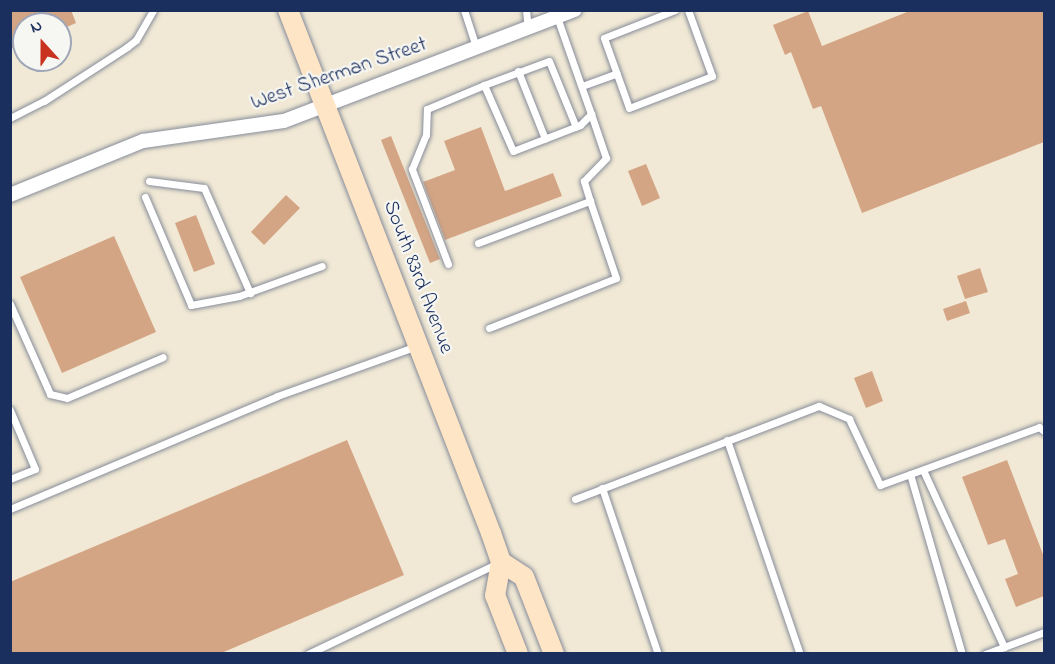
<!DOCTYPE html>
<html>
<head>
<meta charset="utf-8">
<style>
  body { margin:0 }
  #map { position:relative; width:1055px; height:664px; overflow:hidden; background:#f1e9d5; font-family:"Indie Flower",sans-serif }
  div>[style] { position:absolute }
  .building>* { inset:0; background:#d4a584 }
  .roads { filter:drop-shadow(0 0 2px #868c9a) drop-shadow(0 0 2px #868c9a) }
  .lane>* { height:7px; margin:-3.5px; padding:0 3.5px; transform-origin:3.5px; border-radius:3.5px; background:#fff }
  .street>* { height:14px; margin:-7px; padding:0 7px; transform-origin:7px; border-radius:7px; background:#fff }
  .secondary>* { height:20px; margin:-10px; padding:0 10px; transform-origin:10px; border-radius:10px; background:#fee5c5 }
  span { translate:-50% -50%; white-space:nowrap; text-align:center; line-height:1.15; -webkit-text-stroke:4.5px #f6f6f2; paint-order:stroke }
  .street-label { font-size:21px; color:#1b2f5e }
  .frame { position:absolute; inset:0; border:12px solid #1b2f5e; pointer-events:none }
  .north { position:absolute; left:12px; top:12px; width:60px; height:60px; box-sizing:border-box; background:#f6f6f2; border:2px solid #9ea6b7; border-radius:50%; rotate:339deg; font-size:16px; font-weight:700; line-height:24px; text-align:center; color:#1b2f5e }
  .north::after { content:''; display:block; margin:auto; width:21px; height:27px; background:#c8321e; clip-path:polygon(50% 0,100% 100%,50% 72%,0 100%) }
</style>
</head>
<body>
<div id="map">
  <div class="building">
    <div style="clip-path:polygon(10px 10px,71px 10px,76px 23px,60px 30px,60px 24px,24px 24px,24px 44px,10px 49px)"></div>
    <div style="clip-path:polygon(912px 10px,1044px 10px,1044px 142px,862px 213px,821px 106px,813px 109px,791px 52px,785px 55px,773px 25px,808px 11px,822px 46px)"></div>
    <div style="clip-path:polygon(481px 127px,505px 191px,553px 173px,562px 196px,445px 240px,423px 182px,455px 170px,444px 141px)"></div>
    <div style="clip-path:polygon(391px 136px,440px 259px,430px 263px,381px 140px)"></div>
    <div style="clip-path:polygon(646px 164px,660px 198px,642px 206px,628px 171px)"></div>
    <div style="clip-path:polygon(286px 195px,300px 208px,264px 245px,251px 232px)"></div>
    <div style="clip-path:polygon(196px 215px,215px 264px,194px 272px,175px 223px)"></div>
    <div style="clip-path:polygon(114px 236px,156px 332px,62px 373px,20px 277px)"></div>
    <div style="clip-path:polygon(980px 268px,988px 292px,965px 299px,957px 276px)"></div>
    <div style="clip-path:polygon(966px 301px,970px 313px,947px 321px,943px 309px)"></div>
    <div style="clip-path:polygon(872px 371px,883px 401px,866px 408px,854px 378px)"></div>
    <div style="clip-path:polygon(347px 440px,404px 575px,219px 654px,10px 654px,10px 582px)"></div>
    <div style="clip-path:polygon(1007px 460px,1044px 557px,1044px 596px,1016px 607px,1005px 579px,1018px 574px,1005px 539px,988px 545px,962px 477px)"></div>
  </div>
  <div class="roads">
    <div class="lane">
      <div style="left:464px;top:10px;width:40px;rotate:72deg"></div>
      <div style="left:526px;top:10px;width:18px;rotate:84deg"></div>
      <div style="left:675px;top:10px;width:76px;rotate:158.5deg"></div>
      <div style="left:604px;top:38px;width:74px;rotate:70.3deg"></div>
      <div style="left:629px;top:108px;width:89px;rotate:-21.1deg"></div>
      <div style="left:712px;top:76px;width:70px;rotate:-110deg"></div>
      <div style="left:518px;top:71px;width:73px;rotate:68.3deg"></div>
      <div style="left:484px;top:85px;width:69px;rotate:-20.3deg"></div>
      <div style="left:549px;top:61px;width:71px;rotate:67.8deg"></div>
      <div style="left:582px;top:86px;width:37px;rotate:-20deg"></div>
      <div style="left:10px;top:118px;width:38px;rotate:-27deg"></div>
      <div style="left:44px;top:101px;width:99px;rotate:-33deg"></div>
      <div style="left:127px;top:47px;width:11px;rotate:-38deg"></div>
      <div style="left:136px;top:40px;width:34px;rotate:-60deg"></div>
      <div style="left:149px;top:181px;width:55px;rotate:7.3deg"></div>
      <div style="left:204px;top:188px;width:115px;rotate:66.3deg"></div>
      <div style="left:145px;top:197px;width:117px;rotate:66.9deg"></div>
      <div style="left:191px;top:305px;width:49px;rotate:-10.6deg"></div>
      <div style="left:239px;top:296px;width:88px;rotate:-19.9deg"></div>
      <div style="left:478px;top:243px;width:120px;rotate:-20.6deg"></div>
      <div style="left:590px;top:201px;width:21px;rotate:-107deg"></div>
      <div style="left:584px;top:181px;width:32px;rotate:-46deg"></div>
      <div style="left:606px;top:158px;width:46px;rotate:-108.8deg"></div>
      <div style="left:448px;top:264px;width:102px;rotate:-110.8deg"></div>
      <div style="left:412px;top:169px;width:37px;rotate:-68deg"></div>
      <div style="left:426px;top:135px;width:26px;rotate:-88deg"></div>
      <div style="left:427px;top:109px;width:62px;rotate:-22.8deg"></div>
      <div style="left:484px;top:85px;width:72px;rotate:66.3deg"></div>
      <div style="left:513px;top:151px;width:72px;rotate:-21.2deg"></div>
      <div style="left:580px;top:125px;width:16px;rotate:-45deg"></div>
      <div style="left:591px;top:114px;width:103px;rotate:-109.3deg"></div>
      <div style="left:10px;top:304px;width:98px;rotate:66deg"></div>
      <div style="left:50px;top:394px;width:17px;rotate:13deg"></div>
      <div style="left:67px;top:398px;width:104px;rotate:-23.1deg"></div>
      <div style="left:489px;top:328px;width:136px;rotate:-21.5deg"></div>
      <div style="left:616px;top:278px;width:81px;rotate:-108.7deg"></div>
      <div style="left:10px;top:410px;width:64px;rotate:67deg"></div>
      <div style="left:35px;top:469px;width:27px;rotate:158deg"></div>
      <div style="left:727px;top:440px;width:226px;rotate:71.2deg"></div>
      <div style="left:923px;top:470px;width:195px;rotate:65.4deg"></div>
      <div style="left:910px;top:474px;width:187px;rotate:73.9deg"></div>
      <div style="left:602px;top:488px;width:175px;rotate:71.4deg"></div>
      <div style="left:575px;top:499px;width:261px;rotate:-20.9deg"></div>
      <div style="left:819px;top:406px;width:33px;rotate:23deg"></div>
      <div style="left:849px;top:419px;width:73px;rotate:64.8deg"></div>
      <div style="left:880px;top:485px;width:169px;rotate:-20deg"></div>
      <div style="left:1039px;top:427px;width:6px;rotate:39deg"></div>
      <div style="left:10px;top:509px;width:290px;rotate:-22.9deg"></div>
      <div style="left:277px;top:396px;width:149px;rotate:-19.7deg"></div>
      <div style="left:308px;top:654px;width:211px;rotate:-25.6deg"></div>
      <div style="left:985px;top:654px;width:63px;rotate:-20.4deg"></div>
    </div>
    <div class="street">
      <div style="left:10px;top:195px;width:144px;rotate:-22.1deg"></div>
      <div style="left:143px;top:141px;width:142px;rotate:-8.1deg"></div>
      <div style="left:284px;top:121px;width:311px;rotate:-20.9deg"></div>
    </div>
    <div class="secondary">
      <div style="left:288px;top:10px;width:561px;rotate:68.79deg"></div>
      <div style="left:491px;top:533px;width:31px;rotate:71deg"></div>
      <div style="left:501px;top:562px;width:34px;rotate:100deg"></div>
      <div style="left:495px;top:595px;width:63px;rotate:68.7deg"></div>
      <div style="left:501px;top:562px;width:27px;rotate:33deg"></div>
      <div style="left:524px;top:577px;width:83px;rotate:68.7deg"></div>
    </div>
  </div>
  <div class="street-label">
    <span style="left:339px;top:74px;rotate:-19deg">West Sherman Street</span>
    <span style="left:418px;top:277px;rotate:69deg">South 83rd Avenue</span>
  </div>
  <div class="frame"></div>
  <div class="north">N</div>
</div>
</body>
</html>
